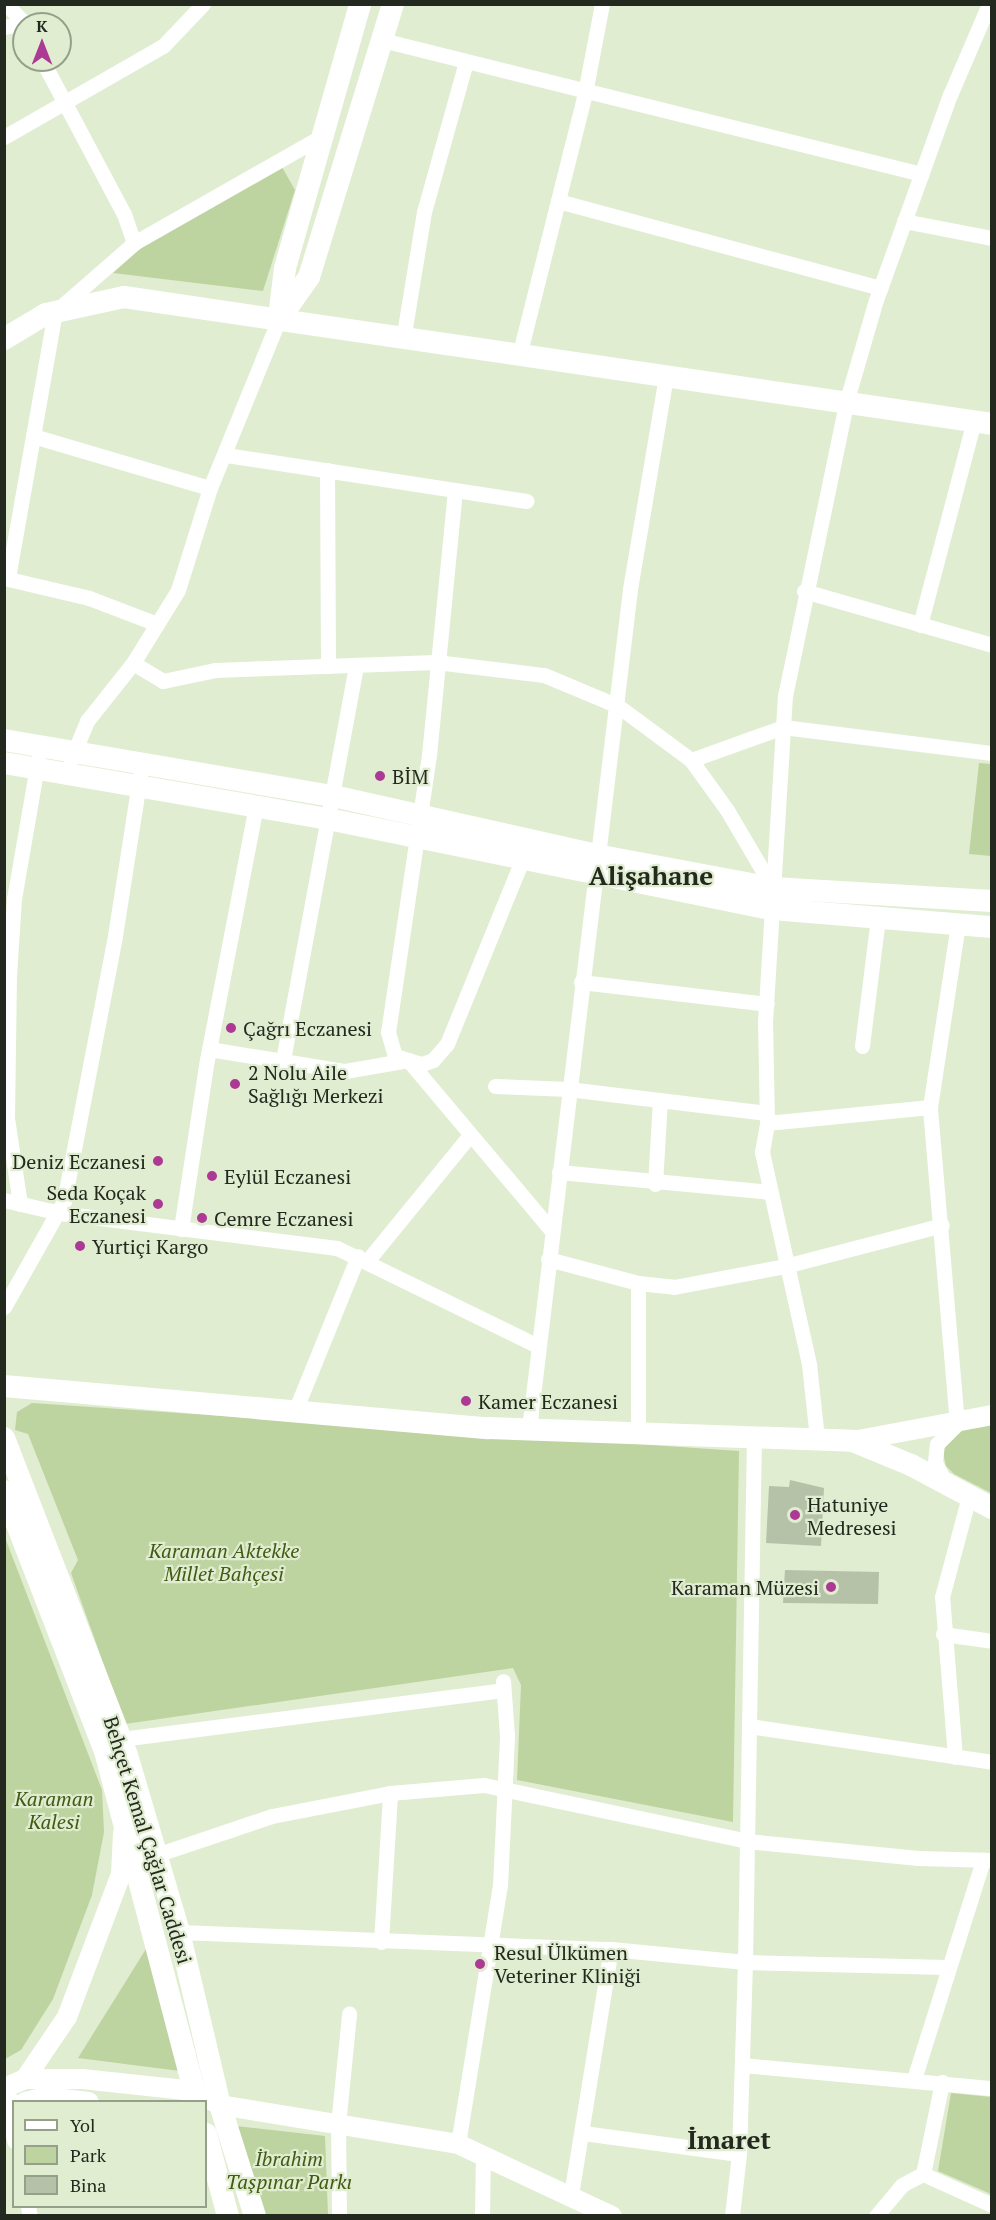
<!DOCTYPE html>
<html>
<head>
<meta charset="utf-8">
<style>
  body { margin:0 }
  #map { position:relative; width:996px; height:2220px; overflow:hidden; background:#e0edd1; font-family:"PT Serif",serif }
  div>[style] { position:absolute }
  .green>* { inset:0; background:#bdd3a0 }
  .building>* { inset:0; background:#b6c2a7 }
  .minor>* { height:15px; margin:-7.5px; padding:0 7.5px; transform-origin:7.5px; border-radius:7.5px; background:#fff }
  .tertiary>* { height:20px; margin:-10px; padding:0 10px; transform-origin:10px; border-radius:10px; background:#fff }
  .secondary>* { height:22px; margin:-11px; padding:0 11px; transform-origin:11px; border-radius:11px; background:#fff }
  .dots>* { width:16px; height:16px; translate:-50% -50%; box-sizing:border-box; border:3px solid #e0edd1; border-radius:50% }
  span { translate:-50% -50%; white-space:nowrap; text-align:center; line-height:1.15; -webkit-text-stroke:4.5px #e0edd1; paint-order:stroke }
  .poi-label { font-size:20px; color:#24291f }
  .left { translate:0 -50%; text-align:left }
  .right { translate:-100% -50%; text-align:right }
  .park-label { font-size:20px; color:#425b14; font-style:italic }
  .street-label { font-size:20px; color:#24291f }
  .district-label { font-size:26px; color:#24291f; font-weight:700 }
  .frame { position:absolute; inset:0; border:6px solid #24291f; pointer-events:none }
  .legend { position:absolute; left:12px; top:2100px; width:195px; height:108px; box-sizing:border-box; background:#e0edd1; border:2px solid #959f8a; margin:0; padding:8px 10px; list-style:none; font-size:18px; color:#24291f }
  .legend li { display:flex; align-items:center; gap:12px; height:30px }
  .legend b { width:30px; border:2px solid #959f8a }
  .north { position:absolute; left:12px; top:12px; width:60px; height:60px; box-sizing:border-box; background:#e0edd1; border:2px solid #959f8a; border-radius:50%; rotate:0deg; font-size:16px; font-weight:700; line-height:24px; text-align:center; color:#24291f }
  .north::after { content:''; display:block; margin:auto; width:21px; height:27px; background:#ac3993; clip-path:polygon(50% 0,100% 100%,50% 72%,0 100%) }
</style>
</head>
<body>
<div id="map">
  <div class="green">
    <div style="clip-path:polygon(282px 167px,295px 190px,263px 291px,113px 273px,148px 242px)"></div>
    <div style="clip-path:polygon(979px 763px,991px 764px,991px 856px,969px 854px)"></div>
    <div style="clip-path:polygon(32px 1403px,739px 1451px,733px 1822px,517px 1780px,521px 1685px,513px 1668px,125px 1724px,71px 1573px,78px 1560px,28px 1434px,15px 1430px,17px 1412px)"></div>
    <div style="clip-path:polygon(991px 1418px,991px 1493px,954px 1474px,946px 1466px,942px 1449px,953px 1431px)"></div>
    <div style="clip-path:polygon(4px 1535px,102px 1790px,104px 1832px,92px 1895px,53px 1999px,21px 2050px,5px 2059px)"></div>
    <div style="clip-path:polygon(146px 1949px,180px 2071px,78px 2058px)"></div>
    <div style="clip-path:polygon(951px 2093px,991px 2097px,991px 2194px,938px 2171px)"></div>
    <div style="clip-path:polygon(236px 2126px,325px 2136px,328px 2215px,265px 2215px)"></div>
  </div>
  <div class="building">
    <div style="clip-path:polygon(790px 1480px,824px 1488px,821px 1546px,766px 1543px,769px 1486px,789px 1487px)"></div>
    <div style="clip-path:polygon(785px 1570px,879px 1572px,878px 1604px,783px 1603px)"></div>
  </div>
  <div class="minor">
    <div style="left:6px;top:4px;width:28px;rotate:46deg"></div>
    <div style="left:4px;top:27px;width:20px;rotate:-11deg"></div>
    <div style="left:382px;top:40px;width:556px;rotate:13.94deg"></div>
    <div style="left:42px;top:60px;width:174px;rotate:62deg"></div>
    <div style="left:124px;top:214px;width:31px;rotate:71deg"></div>
    <div style="left:4px;top:137px;width:183px;rotate:-29.8deg"></div>
    <div style="left:163px;top:46px;width:58px;rotate:-46.4deg"></div>
    <div style="left:558px;top:201px;width:334px;rotate:15.1deg"></div>
    <div style="left:904px;top:221px;width:90px;rotate:10.9deg"></div>
    <div style="left:403px;top:340px;width:130px;rotate:-80.7deg"></div>
    <div style="left:424px;top:212px;width:156px;rotate:-74.4deg"></div>
    <div style="left:519px;top:356px;width:271px;rotate:-75.9deg"></div>
    <div style="left:585px;top:93px;width:91px;rotate:-79.2deg"></div>
    <div style="left:33px;top:436px;width:184px;rotate:16.4deg"></div>
    <div style="left:226px;top:455px;width:304px;rotate:8.7deg"></div>
    <div style="left:327px;top:470px;width:196px;rotate:89.7deg"></div>
    <div style="left:455px;top:490px;width:266px;rotate:95.6deg"></div>
    <div style="left:429px;top:755px;width:280px;rotate:98.4deg"></div>
    <div style="left:388px;top:1032px;width:25px;rotate:74deg"></div>
    <div style="left:395px;top:1056px;width:28px;rotate:17deg"></div>
    <div style="left:422px;top:1064px;width:12px;rotate:-20deg"></div>
    <div style="left:433px;top:1060px;width:21px;rotate:-49deg"></div>
    <div style="left:447px;top:1044px;width:201px;rotate:-67.8deg"></div>
    <div style="left:4px;top:578px;width:87px;rotate:13.2deg"></div>
    <div style="left:89px;top:598px;width:73px;rotate:20.9deg"></div>
    <div style="left:8px;top:578px;width:270px;rotate:-80deg"></div>
    <div style="left:55px;top:312px;width:105px;rotate:-41.1deg"></div>
    <div style="left:134px;top:243px;width:219px;rotate:-29.6deg"></div>
    <div style="left:804px;top:591px;width:196px;rotate:16deg"></div>
    <div style="left:920px;top:625px;width:211px;rotate:-75.2deg"></div>
    <div style="left:133px;top:663px;width:35px;rotate:31deg"></div>
    <div style="left:163px;top:681px;width:53px;rotate:-11.9deg"></div>
    <div style="left:215px;top:670px;width:221px;rotate:-2.1deg"></div>
    <div style="left:436px;top:662px;width:109px;rotate:6.9deg"></div>
    <div style="left:544px;top:675px;width:80px;rotate:22.7deg"></div>
    <div style="left:618px;top:706px;width:91px;rotate:36.5deg"></div>
    <div style="left:691px;top:760px;width:62px;rotate:54.2deg"></div>
    <div style="left:727px;top:810px;width:91px;rotate:59.5deg"></div>
    <div style="left:71px;top:760px;width:42px;rotate:-67.7deg"></div>
    <div style="left:87px;top:721px;width:74px;rotate:-51.6deg"></div>
    <div style="left:133px;top:663px;width:86px;rotate:-58.3deg"></div>
    <div style="left:178px;top:590px;width:107px;rotate:-72.6deg"></div>
    <div style="left:210px;top:488px;width:180px;rotate:-67.8deg"></div>
    <div style="left:691px;top:760px;width:98px;rotate:-19.7deg"></div>
    <div style="left:783px;top:727px;width:211px;rotate:7.1deg"></div>
    <div style="left:581px;top:982px;width:187px;rotate:6.7deg"></div>
    <div style="left:862px;top:1046px;width:129px;rotate:-82.9deg"></div>
    <div style="left:209px;top:1049px;width:138px;rotate:9.2deg"></div>
    <div style="left:345px;top:1071px;width:64px;rotate:-9.9deg"></div>
    <div style="left:408px;top:1060px;width:224px;rotate:49.9deg"></div>
    <div style="left:283px;top:1060px;width:402px;rotate:-79.5deg"></div>
    <div style="left:495px;top:1086px;width:73px;rotate:2.4deg"></div>
    <div style="left:568px;top:1089px;width:200px;rotate:6.9deg"></div>
    <div style="left:767px;top:1123px;width:164px;rotate:-5.6deg"></div>
    <div style="left:559px;top:1172px;width:212px;rotate:5.4deg"></div>
    <div style="left:655px;top:1184px;width:84px;rotate:-86.6deg"></div>
    <div style="left:4px;top:1200px;width:57px;rotate:13.1deg"></div>
    <div style="left:60px;top:1213px;width:279px;rotate:7.2deg"></div>
    <div style="left:337px;top:1248px;width:224px;rotate:26deg"></div>
    <div style="left:20px;top:1204px;width:87px;rotate:-98.6deg"></div>
    <div style="left:7px;top:1118px;width:142px;rotate:-89.2deg"></div>
    <div style="left:9px;top:976px;width:77px;rotate:-86.3deg"></div>
    <div style="left:14px;top:899px;width:141px;rotate:-80.2deg"></div>
    <div style="left:181px;top:1229px;width:171px;rotate:-81.3deg"></div>
    <div style="left:207px;top:1060px;width:259px;rotate:-79.1deg"></div>
    <div style="left:548px;top:1259px;width:93px;rotate:14.9deg"></div>
    <div style="left:638px;top:1283px;width:36px;rotate:6deg"></div>
    <div style="left:674px;top:1287px;width:113px;rotate:-10.7deg"></div>
    <div style="left:785px;top:1266px;width:162px;rotate:-14.6deg"></div>
    <div style="left:368px;top:1260px;width:161px;rotate:-50.8deg"></div>
    <div style="left:638px;top:1283px;width:151px;rotate:90deg"></div>
    <div style="left:4px;top:1307px;width:122px;rotate:-60.5deg"></div>
    <div style="left:64px;top:1201px;width:264px;rotate:-79.1deg"></div>
    <div style="left:114px;top:942px;width:180px;rotate:-81.1deg"></div>
    <div style="left:295px;top:1411px;width:167px;rotate:-67.9deg"></div>
    <div style="left:529px;top:1429px;width:846px;rotate:-83.14deg"></div>
    <div style="left:630px;top:589px;width:215px;rotate:-80.4deg"></div>
    <div style="left:817px;top:1438px;width:74px;rotate:-96.2deg"></div>
    <div style="left:809px;top:1364px;width:217px;rotate:-102.5deg"></div>
    <div style="left:762px;top:1152px;width:29px;rotate:-80deg"></div>
    <div style="left:767px;top:1123px;width:101px;rotate:-91.1deg"></div>
    <div style="left:765px;top:1022px;width:327px;rotate:-86.5deg"></div>
    <div style="left:785px;top:696px;width:299px;rotate:-78.2deg"></div>
    <div style="left:846px;top:403px;width:107px;rotate:-73.8deg"></div>
    <div style="left:876px;top:300px;width:218px;rotate:-70.2deg"></div>
    <div style="left:950px;top:95px;width:99px;rotate:-66.8deg"></div>
    <div style="left:945px;top:1482px;width:22px;rotate:-117deg"></div>
    <div style="left:935px;top:1462px;width:18px;rotate:-84deg"></div>
    <div style="left:937px;top:1444px;width:28px;rotate:-45deg"></div>
    <div style="left:957px;top:1424px;width:318px;rotate:-94.9deg"></div>
    <div style="left:930px;top:1107px;width:185px;rotate:-81.3deg"></div>
    <div style="left:943px;top:1634px;width:49px;rotate:8.1deg"></div>
    <div style="left:749px;top:1726px;width:246px;rotate:8.4deg"></div>
    <div style="left:121px;top:1739px;width:385px;rotate:-7.3deg"></div>
    <div style="left:955px;top:1757px;width:161px;rotate:-94.6deg"></div>
    <div style="left:942px;top:1597px;width:105px;rotate:-75deg"></div>
    <div style="left:156px;top:1855px;width:122px;rotate:-18.6deg"></div>
    <div style="left:272px;top:1816px;width:120px;rotate:-11deg"></div>
    <div style="left:390px;top:1793px;width:94px;rotate:-4.9deg"></div>
    <div style="left:484px;top:1785px;width:269px;rotate:12deg"></div>
    <div style="left:747px;top:1841px;width:172px;rotate:5.7deg"></div>
    <div style="left:918px;top:1858px;width:74px;rotate:1.5deg"></div>
    <div style="left:179px;top:1932px;width:432px;rotate:2.3deg"></div>
    <div style="left:611px;top:1949px;width:135px;rotate:5.5deg"></div>
    <div style="left:745px;top:1962px;width:201px;rotate:1.4deg"></div>
    <div style="left:381px;top:1942px;width:149px;rotate:-86.5deg"></div>
    <div style="left:742px;top:2065px;width:251px;rotate:5.3deg"></div>
    <div style="left:914px;top:2079px;width:230px;rotate:-72.5deg"></div>
    <div style="left:6px;top:2105px;width:37px;rotate:77deg"></div>
    <div style="left:583px;top:2133px;width:157px;rotate:7.7deg"></div>
    <div style="left:458px;top:2144px;width:261px;rotate:-80.8deg"></div>
    <div style="left:500px;top:1886px;width:151px;rotate:-87.3deg"></div>
    <div style="left:507px;top:1735px;width:54px;rotate:-94.2deg"></div>
    <div style="left:923px;top:2174px;width:76px;rotate:24.2deg"></div>
    <div style="left:571px;top:2195px;width:249px;rotate:-80.8deg"></div>
    <div style="left:28px;top:2206px;width:10px;rotate:79deg"></div>
    <div style="left:339px;top:2216px;width:91px;rotate:-90.6deg"></div>
    <div style="left:338px;top:2125px;width:112px;rotate:-84.3deg"></div>
    <div style="left:482px;top:2216px;width:62px;rotate:-89.1deg"></div>
    <div style="left:732px;top:2216px;width:62px;rotate:-83.6deg"></div>
    <div style="left:739px;top:2154px;width:192px;rotate:-88.2deg"></div>
    <div style="left:745px;top:1962px;width:524px;rotate:-89.02deg"></div>
    <div style="left:876px;top:2216px;width:40px;rotate:-50deg"></div>
    <div style="left:902px;top:2185px;width:24px;rotate:-28deg"></div>
    <div style="left:923px;top:2174px;width:94px;rotate:-78.3deg"></div>
  </div>
  <div class="tertiary">
    <div style="left:853px;top:1441px;width:141px;rotate:-10.6deg"></div>
    <div style="left:25px;top:2079px;width:75px;rotate:-55.9deg"></div>
    <div style="left:67px;top:2017px;width:153px;rotate:-69.3deg"></div>
    <div style="left:121px;top:1874px;width:41px;rotate:-87.2deg"></div>
    <div style="left:4px;top:2088px;width:23px;rotate:-23deg"></div>
    <div style="left:25px;top:2079px;width:57px"></div>
    <div style="left:82px;top:2079px;width:113px;rotate:6.1deg"></div>
    <div style="left:194px;top:2091px;width:30px;rotate:28deg"></div>
    <div style="left:220px;top:2105px;width:241px;rotate:9.3deg"></div>
    <div style="left:458px;top:2144px;width:170px;rotate:25.1deg"></div>
    <div style="left:25px;top:2102px;width:23px;rotate:-13deg"></div>
    <div style="left:47px;top:2097px;width:42px;rotate:6.8deg"></div>
    <div style="left:4px;top:2106px;width:10px;rotate:-11deg"></div>
  </div>
  <div class="secondary">
    <div style="left:279px;top:317px;width:49px;rotate:-83deg"></div>
    <div style="left:285px;top:268px;width:274px;rotate:-74.1deg"></div>
    <div style="left:278px;top:321px;width:54px;rotate:-54.8deg"></div>
    <div style="left:309px;top:277px;width:286px;rotate:-72.9deg"></div>
    <div style="left:4px;top:339px;width:49px;rotate:-30.8deg"></div>
    <div style="left:46px;top:314px;width:80px;rotate:-12.3deg"></div>
    <div style="left:124px;top:297px;width:877px;rotate:8.32deg"></div>
    <div style="left:4px;top:740px;width:334px;rotate:9.7deg"></div>
    <div style="left:333px;top:796px;width:270px;rotate:12.6deg"></div>
    <div style="left:596px;top:855px;width:180px;rotate:10.6deg"></div>
    <div style="left:773px;top:888px;width:219px;rotate:3.4deg"></div>
    <div style="left:4px;top:763px;width:329px;rotate:9.8deg"></div>
    <div style="left:328px;top:819px;width:453px;rotate:11.5deg"></div>
    <div style="left:772px;top:909px;width:221px;rotate:4.7deg"></div>
    <div style="left:4px;top:1386px;width:486px;rotate:5deg"></div>
    <div style="left:488px;top:1428px;width:365px;rotate:2deg"></div>
    <div style="left:853px;top:1441px;width:63px;rotate:22.5deg"></div>
    <div style="left:911px;top:1465px;width:92px;rotate:28deg"></div>
    <div style="left:4px;top:1438px;width:340px;rotate:68.8deg"></div>
    <div style="left:127px;top:1755px;width:184px;rotate:73.6deg"></div>
    <div style="left:179px;top:1932px;width:178px;rotate:76.7deg"></div>
    <div style="left:220px;top:2105px;width:116px;rotate:72.5deg"></div>
    <div style="left:4px;top:1491px;width:279px;rotate:68.8deg"></div>
    <div style="left:105px;top:1751px;width:363px;rotate:75.3deg"></div>
    <div style="left:206px;top:2134px;width:85px;rotate:75deg"></div>
  </div>
  <div class="dots">
    <div style="left:380px;top:776px;background:#ac3993"></div>
    <div style="left:231px;top:1028px;background:#ac3993"></div>
    <div style="left:235px;top:1084px;background:#ac3993"></div>
    <div style="left:158px;top:1161px;background:#ac3993"></div>
    <div style="left:212px;top:1176px;background:#ac3993"></div>
    <div style="left:158px;top:1204px;background:#ac3993"></div>
    <div style="left:202px;top:1218px;background:#ac3993"></div>
    <div style="left:80px;top:1246px;background:#ac3993"></div>
    <div style="left:466px;top:1401px;background:#ac3993"></div>
    <div style="left:795px;top:1515px;background:#ac3993"></div>
    <div style="left:831px;top:1587px;background:#ac3993"></div>
    <div style="left:480px;top:1964px;background:#ac3993"></div>
  </div>
  <div class="poi-label">
    <span class="left" style="left:392px;top:776px">BİM</span>
    <span class="left" style="left:243px;top:1028px">Çağrı Eczanesi</span>
    <span class="left" style="left:248px;top:1084px">2 Nolu Aile<br>Sağlığı Merkezi</span>
    <span class="right" style="left:146px;top:1161px">Deniz Eczanesi</span>
    <span class="left" style="left:224px;top:1176px">Eylül Eczanesi</span>
    <span class="right" style="left:146px;top:1204px">Seda Koçak<br>Eczanesi</span>
    <span class="left" style="left:214px;top:1218px">Cemre Eczanesi</span>
    <span class="left" style="left:92px;top:1246px">Yurtiçi Kargo</span>
    <span class="left" style="left:478px;top:1401px">Kamer Eczanesi</span>
    <span class="left" style="left:807px;top:1516px">Hatuniye<br>Medresesi</span>
    <span class="right" style="left:819px;top:1587px">Karaman Müzesi</span>
    <span class="left" style="left:494px;top:1964px">Resul Ülkümen<br>Veteriner Kliniği</span>
  </div>
  <div class="park-label">
    <span style="left:224px;top:1562px">Karaman Aktekke<br>Millet Bahçesi</span>
    <span style="left:54px;top:1810px">Karaman<br>Kalesi</span>
    <span style="left:289px;top:2170px">İbrahim<br>Taşpınar Parkı</span>
  </div>
  <div class="street-label">
    <span style="left:148px;top:1840px;rotate:73deg">Behçet Kemal Çağlar Caddesi</span>
  </div>
  <div class="district-label">
    <span style="left:651px;top:876px">Alişahane</span>
    <span style="left:729px;top:2140px">İmaret</span>
  </div>
  <div class="frame"></div>
  <ul class="legend">
  <li><b style="height:8px;background:#fff"></b>Yol</li>
  <li><b style="height:16px;background:#bdd3a0"></b>Park</li>
  <li><b style="height:16px;background:#b6c2a7"></b>Bina</li>
  </ul>
  <div class="north">K</div>
</div>
</body>
</html>
